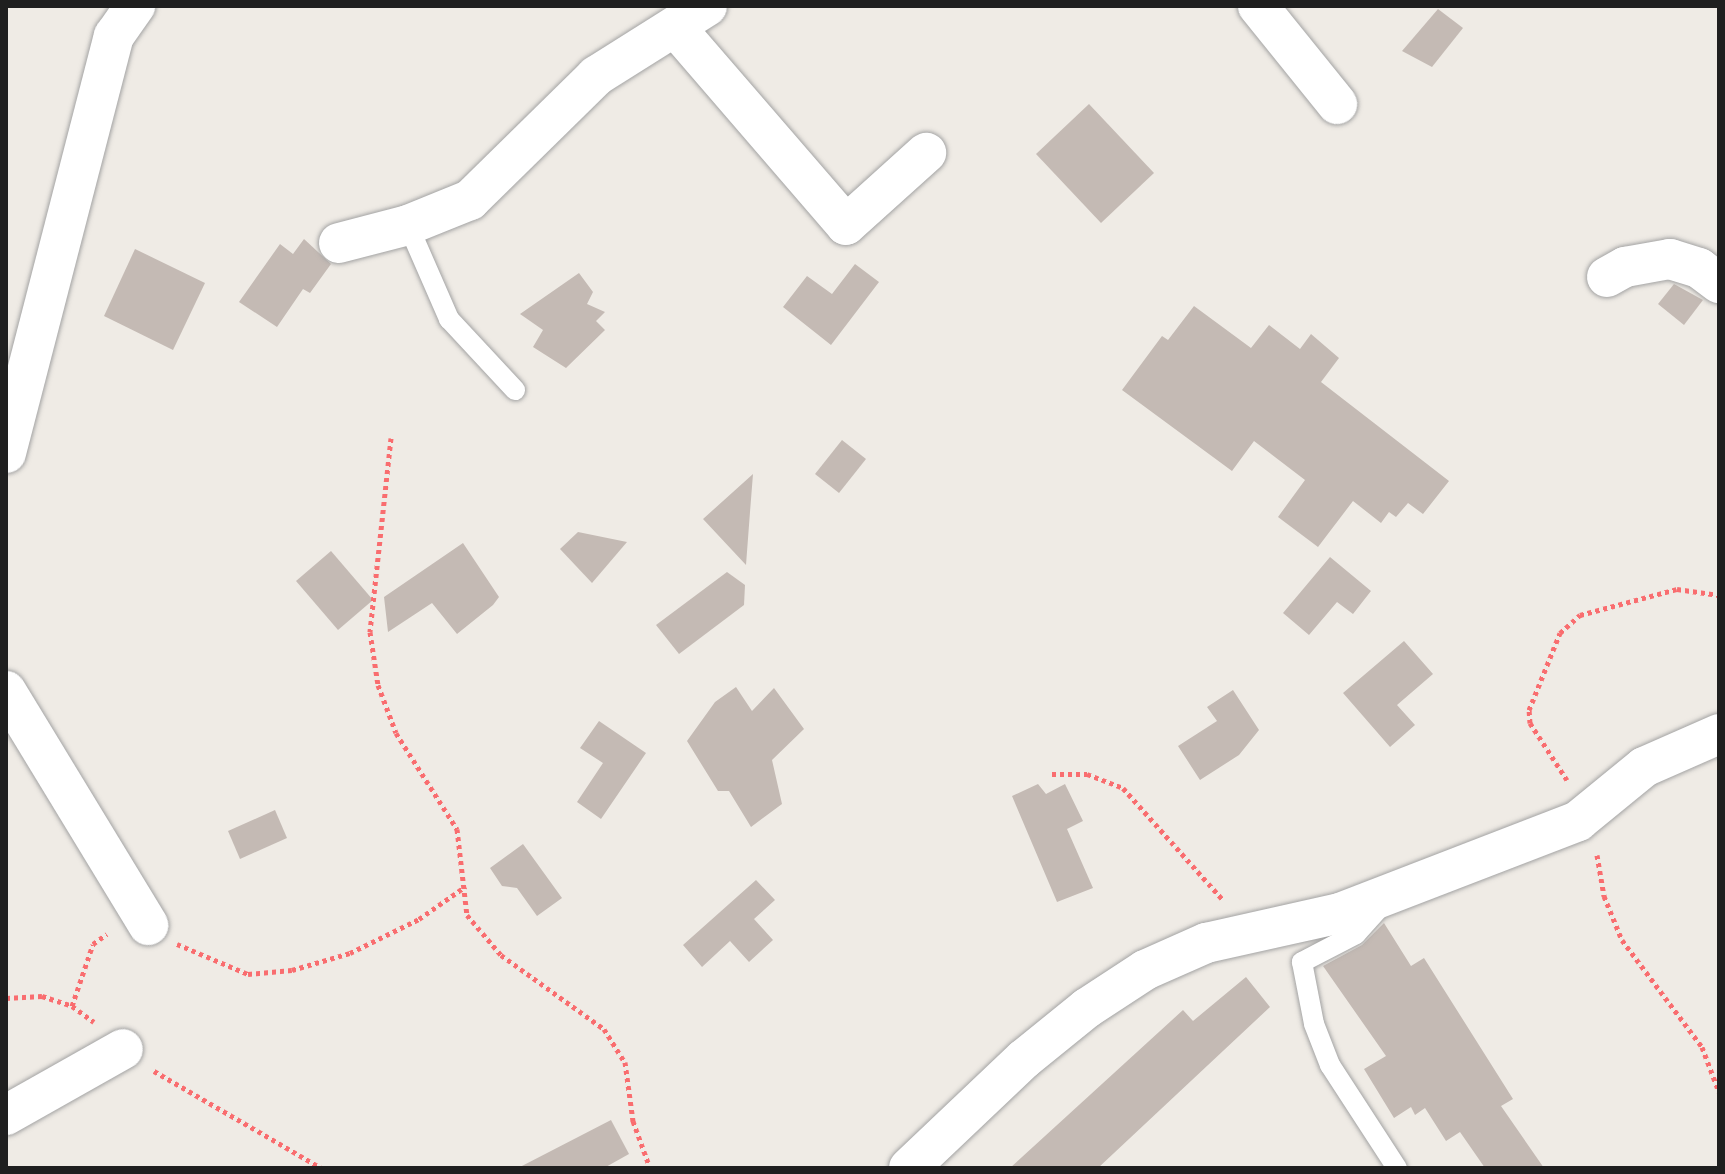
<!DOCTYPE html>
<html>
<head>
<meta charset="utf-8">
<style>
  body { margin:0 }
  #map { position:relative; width:1725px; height:1174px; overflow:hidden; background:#efebe5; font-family:Barlow,sans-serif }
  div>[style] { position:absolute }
  .building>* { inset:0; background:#c4bab4 }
  .path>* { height:5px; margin-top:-2.5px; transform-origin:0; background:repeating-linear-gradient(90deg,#f96d6f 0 4px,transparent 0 8px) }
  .roads { filter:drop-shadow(0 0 2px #a3a3a3) drop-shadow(0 0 2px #a3a3a3) }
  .service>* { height:20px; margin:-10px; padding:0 10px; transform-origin:10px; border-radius:10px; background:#fff }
  .minor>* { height:40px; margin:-20px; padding:0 20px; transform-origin:20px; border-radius:20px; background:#fff }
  span { translate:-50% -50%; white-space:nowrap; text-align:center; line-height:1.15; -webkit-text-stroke:7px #fff; paint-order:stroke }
  .frame { position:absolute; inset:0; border:8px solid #1f1f1f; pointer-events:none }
</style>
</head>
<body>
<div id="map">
  <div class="building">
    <div style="clip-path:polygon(1438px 9px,1463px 28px,1432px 67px,1402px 51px)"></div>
    <div style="clip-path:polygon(1089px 104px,1154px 173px,1101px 223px,1036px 154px)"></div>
    <div style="clip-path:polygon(304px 239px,331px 264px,310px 293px,303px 289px,277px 327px,239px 302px,280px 244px,293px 254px)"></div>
    <div style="clip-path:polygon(135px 249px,205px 283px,173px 350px,104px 316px)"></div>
    <div style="clip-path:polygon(855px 264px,879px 282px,831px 345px,783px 307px,807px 276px,832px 294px)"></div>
    <div style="clip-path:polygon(579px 273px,593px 292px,587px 304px,605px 312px,596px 321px,605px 330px,566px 368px,533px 347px,543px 330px,520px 314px)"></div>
    <div style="clip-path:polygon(1674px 284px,1703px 300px,1684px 325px,1658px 304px)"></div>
    <div style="clip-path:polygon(1194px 306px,1251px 348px,1269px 325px,1300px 349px,1311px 334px,1339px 358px,1321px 382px,1449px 481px,1423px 514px,1408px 503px,1396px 517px,1389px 512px,1381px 523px,1353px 501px,1318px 547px,1278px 517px,1305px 480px,1254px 441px,1232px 471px,1122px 390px,1162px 336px,1168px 340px)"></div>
    <div style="clip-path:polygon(842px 440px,866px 459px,839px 493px,815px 474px)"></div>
    <div style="clip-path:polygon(753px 474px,750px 512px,746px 565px,703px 519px)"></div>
    <div style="clip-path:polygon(578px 532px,627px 542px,592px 583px,560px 549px)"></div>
    <div style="clip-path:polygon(463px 543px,499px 597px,493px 605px,457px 634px,432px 603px,388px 632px,384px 597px)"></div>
    <div style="clip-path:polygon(331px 551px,373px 600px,338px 630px,296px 581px)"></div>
    <div style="clip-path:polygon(1330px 557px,1371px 591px,1353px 614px,1337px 602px,1309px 635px,1283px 613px)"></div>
    <div style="clip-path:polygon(727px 572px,745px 585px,744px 605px,679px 654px,656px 625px)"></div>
    <div style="clip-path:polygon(1404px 641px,1433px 674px,1397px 705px,1415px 725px,1390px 747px,1343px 693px)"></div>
    <div style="clip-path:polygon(736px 687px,752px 711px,774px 688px,804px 729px,772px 760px,782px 804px,751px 827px,729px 791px,718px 791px,687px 741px,715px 702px)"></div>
    <div style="clip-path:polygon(1233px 690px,1259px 730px,1239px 755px,1200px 780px,1178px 746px,1217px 721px,1207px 707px)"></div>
    <div style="clip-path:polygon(599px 721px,646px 753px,601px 819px,577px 802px,603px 763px,580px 748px)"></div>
    <div style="clip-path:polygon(1038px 784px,1046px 794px,1065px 784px,1083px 821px,1067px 829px,1093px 888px,1057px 902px,1012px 796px)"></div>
    <div style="clip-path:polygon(275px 810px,287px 838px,240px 859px,228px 831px)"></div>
    <div style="clip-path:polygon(523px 844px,562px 898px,537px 916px,517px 888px,502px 886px,490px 868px)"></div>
    <div style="clip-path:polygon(756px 880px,775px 900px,754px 919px,773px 940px,749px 962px,730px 941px,702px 967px,683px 945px)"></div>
    <div style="clip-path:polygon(1384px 923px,1411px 966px,1424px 958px,1513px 1099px,1501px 1106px,1544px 1168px,1485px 1168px,1460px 1132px,1446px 1141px,1425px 1108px,1415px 1115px,1411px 1107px,1394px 1118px,1364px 1069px,1386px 1056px,1323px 966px,1362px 945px)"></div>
    <div style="clip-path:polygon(1246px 977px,1270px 1007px,1098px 1168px,1010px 1168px,1183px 1010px,1193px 1021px)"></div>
    <div style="clip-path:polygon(611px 1120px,629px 1154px,604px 1168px,518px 1168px)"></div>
  </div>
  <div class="path">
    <div style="left:391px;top:438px;width:195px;rotate:96.2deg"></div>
    <div style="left:370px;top:632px;width:54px;rotate:81.4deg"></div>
    <div style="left:378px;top:685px;width:51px;rotate:69.4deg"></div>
    <div style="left:396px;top:733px;width:114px;rotate:57.6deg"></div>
    <div style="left:457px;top:829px;width:87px;rotate:83.4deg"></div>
    <div style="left:467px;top:915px;width:52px;rotate:49.6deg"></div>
    <div style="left:501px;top:955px;width:127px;rotate:35.7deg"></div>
    <div style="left:604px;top:1029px;width:39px;rotate:58deg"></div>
    <div style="left:625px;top:1062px;width:60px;rotate:82.3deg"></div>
    <div style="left:633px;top:1121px;width:50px;rotate:70.1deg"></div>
    <div style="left:1052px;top:774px;width:35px"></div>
    <div style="left:1087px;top:774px;width:39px;rotate:21deg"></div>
    <div style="left:1123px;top:788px;width:150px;rotate:48.2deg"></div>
    <div style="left:1567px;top:780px;width:68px;rotate:-123deg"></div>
    <div style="left:1530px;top:723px;width:13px;rotate:-94deg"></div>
    <div style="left:1529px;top:710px;width:83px;rotate:-68.1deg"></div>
    <div style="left:1560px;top:633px;width:27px;rotate:-42deg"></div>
    <div style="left:1580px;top:615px;width:100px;rotate:-15deg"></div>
    <div style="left:1677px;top:589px;width:42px;rotate:8.1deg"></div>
    <div style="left:1597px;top:855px;width:42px;rotate:80.3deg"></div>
    <div style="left:1604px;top:896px;width:48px;rotate:67.8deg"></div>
    <div style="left:1622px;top:940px;width:134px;rotate:53.2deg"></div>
    <div style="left:1702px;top:1047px;width:48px;rotate:69.3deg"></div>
    <div style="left:177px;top:944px;width:77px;rotate:22.9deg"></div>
    <div style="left:248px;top:974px;width:44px;rotate:-5.2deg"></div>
    <div style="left:292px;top:970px;width:60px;rotate:-16.3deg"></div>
    <div style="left:350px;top:953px;width:77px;rotate:-26.2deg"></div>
    <div style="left:419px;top:919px;width:57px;rotate:-35.1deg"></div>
    <div style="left:6px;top:998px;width:36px;rotate:-3deg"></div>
    <div style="left:42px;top:996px;width:32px;rotate:18deg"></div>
    <div style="left:72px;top:1006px;width:27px;rotate:36deg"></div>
    <div style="left:72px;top:1006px;width:65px;rotate:-71.3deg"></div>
    <div style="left:93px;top:944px;width:17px;rotate:-36deg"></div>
    <div style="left:154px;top:1071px;width:193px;rotate:30.1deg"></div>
  </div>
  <div class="roads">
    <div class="service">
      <div style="left:408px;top:225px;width:103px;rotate:66.4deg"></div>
      <div style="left:449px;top:319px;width:97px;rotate:47.1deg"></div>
      <div style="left:1381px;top:906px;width:38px;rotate:132deg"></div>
      <div style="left:1356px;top:934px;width:61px;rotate:152.6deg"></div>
      <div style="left:1302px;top:962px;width:63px;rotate:79deg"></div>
      <div style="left:1314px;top:1024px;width:44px;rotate:68.7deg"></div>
      <div style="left:1330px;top:1065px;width:123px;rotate:57deg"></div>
    </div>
    <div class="minor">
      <div style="left:1258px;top:6px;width:126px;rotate:51.1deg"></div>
      <div style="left:676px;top:28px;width:260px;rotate:49.2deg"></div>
      <div style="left:846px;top:225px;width:108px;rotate:-42deg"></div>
      <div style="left:339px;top:243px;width:71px;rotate:-14.6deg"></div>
      <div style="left:408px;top:225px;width:67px;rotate:-22deg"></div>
      <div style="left:470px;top:200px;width:177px;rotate:-44.5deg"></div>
      <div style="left:596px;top:76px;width:131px;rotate:-32.2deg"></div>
      <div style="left:1607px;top:277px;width:21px;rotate:-29deg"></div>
      <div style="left:1625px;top:267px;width:46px;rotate:-10.1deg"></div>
      <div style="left:1670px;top:259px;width:30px;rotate:17deg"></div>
      <div style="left:1699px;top:268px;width:25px;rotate:37deg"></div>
      <div style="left:6px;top:453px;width:431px;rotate:-75.5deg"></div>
      <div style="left:114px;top:36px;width:37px;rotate:-55deg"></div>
      <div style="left:6px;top:691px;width:274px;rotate:58.7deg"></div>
      <div style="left:6px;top:1115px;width:134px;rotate:-29.4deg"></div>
      <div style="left:909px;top:1168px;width:158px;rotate:-43.5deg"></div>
      <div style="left:1024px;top:1059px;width:81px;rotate:-39deg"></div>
      <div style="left:1087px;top:1008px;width:69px;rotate:-33.2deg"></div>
      <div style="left:1145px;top:970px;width:67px;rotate:-23.9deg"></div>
      <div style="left:1206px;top:943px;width:137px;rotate:-12.6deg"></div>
      <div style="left:1340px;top:913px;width:255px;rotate:-21.1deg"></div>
      <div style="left:1578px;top:821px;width:85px;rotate:-39.3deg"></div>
      <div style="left:1644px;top:767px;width:82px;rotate:-23.7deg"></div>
    </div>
  </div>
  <div class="frame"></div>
</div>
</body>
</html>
